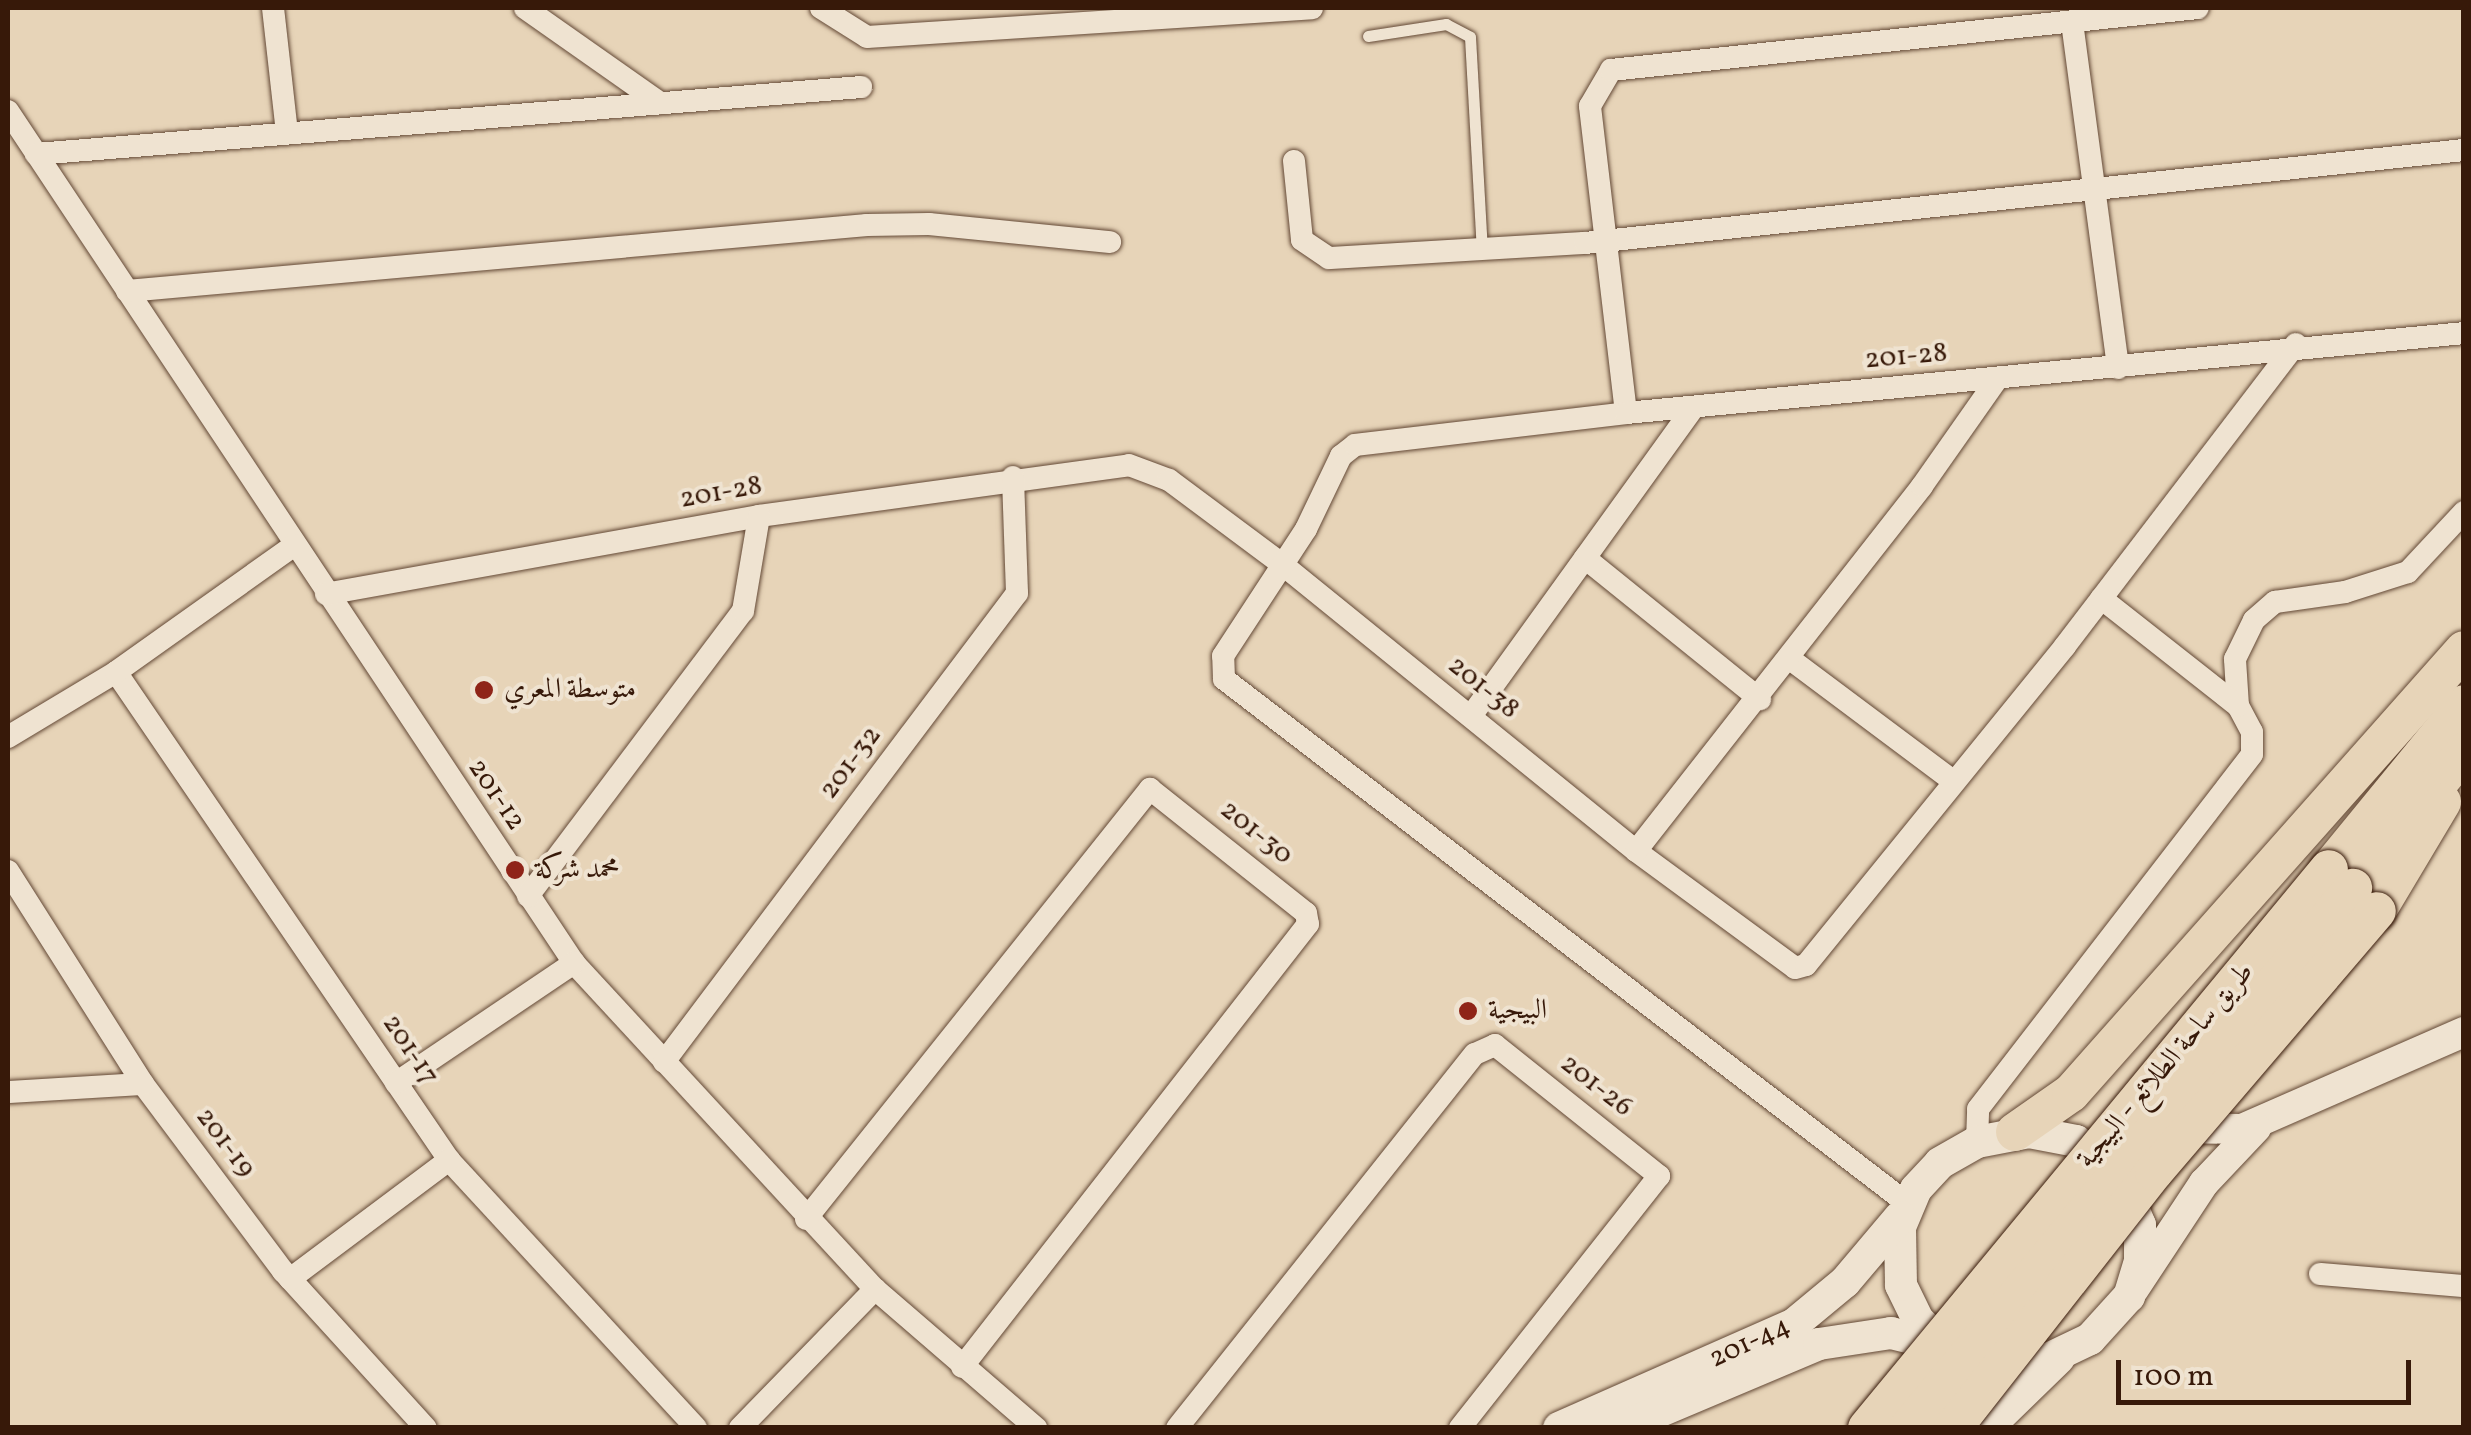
<!DOCTYPE html>
<html>
<head>
<meta charset="utf-8">
<style>
  body { margin:0 }
  #map { position:relative; width:2471px; height:1435px; overflow:hidden; background:#e7d4b8; font-family:Vollkorn,Amiri,serif }
  div>[style] { position:absolute }
  .roads { filter:drop-shadow(0 0 2px #634835) drop-shadow(0 0 2px #634835) }
  .service>* { height:11px; margin:-5.5px; padding:0 5.5px; transform-origin:5.5px; border-radius:5.5px; background:#efe3d1 }
  .minor>* { height:22px; margin:-11px; padding:0 11px; transform-origin:11px; border-radius:11px; background:#efe3d1 }
  .tertiary>* { height:30px; margin:-15px; padding:0 15px; transform-origin:15px; border-radius:15px; background:#efe3d1 }
  .secondary>* { height:32px; margin:-16px; padding:0 16px; transform-origin:16px; border-radius:16px; background:#efe3d1 }
  .primary>* { height:38px; margin:-19px; padding:0 19px; transform-origin:19px; border-radius:19px; background:#e7d4b8 }
  .bridges { filter:drop-shadow(0 0 2px #371909) drop-shadow(0 0 2px #371909) }
  .primary-bridge>* { height:38px; margin:-19px; padding:0 19px; transform-origin:19px; border-radius:19px; background:#e7d4b8 }
  .dots>* { width:28px; height:28px; translate:-50% -50%; box-sizing:border-box; border:5px solid #efe3d1; border-radius:50% }
  span { translate:-50% -50%; white-space:nowrap; text-align:center; line-height:1.15; -webkit-text-stroke:8px #efe3d1; paint-order:stroke }
  .street-label { font-size:28px; color:#371909 }
  .poi-label { font-size:28px; color:#371909 }
  .left { translate:0 -50%; text-align:left }
  .frame { position:absolute; inset:0; border:10px solid #371909; pointer-events:none }
  .scale { position:absolute; left:2116px; top:1360px; width:295px; height:45px; box-sizing:border-box; border:5px solid #371909; border-top:0; padding-left:12px; font-size:30px; line-height:35px; white-space:nowrap; color:#371909; -webkit-text-stroke:8px #efe3d1; paint-order:stroke }
</style>
</head>
<body>
<div id="map">
  <div class="roads">
    <div class="service">
      <div style="left:1368px;top:36px;width:79px;rotate:-8.7deg"></div>
      <div style="left:1446px;top:24px;width:27px;rotate:28deg"></div>
      <div style="left:1470px;top:37px;width:212px;rotate:86.8deg"></div>
    </div>
    <div class="minor">
      <div style="left:273px;top:8px;width:126px;rotate:83.6deg"></div>
      <div style="left:525px;top:8px;width:165px;rotate:35.1deg"></div>
      <div style="left:821px;top:8px;width:54px;rotate:32.2deg"></div>
      <div style="left:867px;top:37px;width:446px;rotate:-3.7deg"></div>
      <div style="left:2072px;top:22px;width:349px;rotate:82.4deg"></div>
      <div style="left:8px;top:111px;width:1023px;rotate:56.4deg"></div>
      <div style="left:574px;top:963px;width:444px;rotate:47.3deg"></div>
      <div style="left:875px;top:1289px;width:213px;rotate:40.8deg"></div>
      <div style="left:36px;top:154px;width:828px;rotate:-4.64deg"></div>
      <div style="left:1294px;top:161px;width:79px;rotate:84.2deg"></div>
      <div style="left:1302px;top:240px;width:32px;rotate:34deg"></div>
      <div style="left:1329px;top:258px;width:256px;rotate:-3.4deg"></div>
      <div style="left:1585px;top:243px;width:884px;rotate:-6.04deg"></div>
      <div style="left:127px;top:291px;width:743px;rotate:-5.1deg"></div>
      <div style="left:867px;top:225px;width:62px;rotate:-0.9deg"></div>
      <div style="left:929px;top:224px;width:182px;rotate:5.7deg"></div>
      <div style="left:1626px;top:413px;width:309px;rotate:-96.7deg"></div>
      <div style="left:1590px;top:106px;width:42px;rotate:-59.7deg"></div>
      <div style="left:1611px;top:70px;width:590px;rotate:-6.03deg"></div>
      <div style="left:1585px;top:558px;width:225px;rotate:38.9deg"></div>
      <div style="left:326px;top:594px;width:440px;rotate:-10.2deg"></div>
      <div style="left:759px;top:516px;width:373px;rotate:-7.8deg"></div>
      <div style="left:1129px;top:465px;width:43px;rotate:20.6deg"></div>
      <div style="left:1169px;top:480px;width:142px;rotate:36.7deg"></div>
      <div style="left:1283px;top:565px;width:454px;rotate:39deg"></div>
      <div style="left:1636px;top:851px;width:197px;rotate:36.3deg"></div>
      <div style="left:1795px;top:968px;width:11px;rotate:-15deg"></div>
      <div style="left:1806px;top:965px;width:411px;rotate:-50.9deg"></div>
      <div style="left:2065px;top:646px;width:380px;rotate:-52.6deg"></div>
      <div style="left:1790px;top:659px;width:202px;rotate:36.8deg"></div>
      <div style="left:116px;top:672px;width:591px;rotate:55.69deg"></div>
      <div style="left:449px;top:1160px;width:364px;rotate:47.3deg"></div>
      <div style="left:2238px;top:706px;width:47px;rotate:-93.7deg"></div>
      <div style="left:2235px;top:659px;width:43px;rotate:-64deg"></div>
      <div style="left:2254px;top:620px;width:28px;rotate:-41deg"></div>
      <div style="left:2275px;top:602px;width:71px;rotate:-8.1deg"></div>
      <div style="left:2345px;top:592px;width:66px;rotate:-17.6deg"></div>
      <div style="left:2408px;top:572px;width:82px;rotate:-47deg"></div>
      <div style="left:1471px;top:716px;width:381px;rotate:-54.2deg"></div>
      <div style="left:8px;top:737px;width:126px;rotate:-31deg"></div>
      <div style="left:116px;top:672px;width:219px;rotate:-35.4deg"></div>
      <div style="left:1636px;top:851px;width:464px;rotate:-51.9deg"></div>
      <div style="left:1922px;top:486px;width:132px;rotate:-54.9deg"></div>
      <div style="left:8px;top:871px;width:252px;rotate:57.6deg"></div>
      <div style="left:143px;top:1084px;width:234px;rotate:53.2deg"></div>
      <div style="left:283px;top:1271px;width:212px;rotate:47.7deg"></div>
      <div style="left:528px;top:896px;width:357px;rotate:-53deg"></div>
      <div style="left:743px;top:611px;width:96px;rotate:-80.4deg"></div>
      <div style="left:664px;top:1062px;width:587px;rotate:-53.03deg"></div>
      <div style="left:1017px;top:593px;width:116px;rotate:-92deg"></div>
      <div style="left:396px;top:1083px;width:215px;rotate:-34deg"></div>
      <div style="left:8px;top:1092px;width:135px;rotate:-3.4deg"></div>
      <div style="left:1977px;top:1142px;width:33px;rotate:-88deg"></div>
      <div style="left:1978px;top:1109px;width:448px;rotate:-52.3deg"></div>
      <div style="left:2252px;top:754px;width:22px;rotate:-90deg"></div>
      <div style="left:2252px;top:732px;width:30px;rotate:-118deg"></div>
      <div style="left:2238px;top:706px;width:174px;rotate:-141.8deg"></div>
      <div style="left:1908px;top:1204px;width:862px;rotate:-142.49deg"></div>
      <div style="left:1224px;top:679px;width:23px;rotate:-92deg"></div>
      <div style="left:1223px;top:656px;width:152px;rotate:-56.8deg"></div>
      <div style="left:1306px;top:529px;width:81px;rotate:-64.4deg"></div>
      <div style="left:1341px;top:456px;width:18px;rotate:-38deg"></div>
      <div style="left:1355px;top:445px;width:273px;rotate:-6.7deg"></div>
      <div style="left:1626px;top:413px;width:842px;rotate:-5.45deg"></div>
      <div style="left:806px;top:1219px;width:551px;rotate:-51.34deg"></div>
      <div style="left:1150px;top:789px;width:199px;rotate:38.5deg"></div>
      <div style="left:1306px;top:913px;width:11px;rotate:80deg"></div>
      <div style="left:1308px;top:924px;width:562px;rotate:127.99deg"></div>
      <div style="left:2320px;top:1274px;width:144px;rotate:4.8deg"></div>
      <div style="left:290px;top:1279px;width:199px;rotate:-36.8deg"></div>
      <div style="left:740px;top:1428px;width:194px;rotate:-45.8deg"></div>
      <div style="left:1177px;top:1428px;width:478px;rotate:-51.5deg"></div>
      <div style="left:1475px;top:1054px;width:22px;rotate:-24deg"></div>
      <div style="left:1495px;top:1045px;width:210px;rotate:38.6deg"></div>
      <div style="left:1659px;top:1176px;width:321px;rotate:128.3deg"></div>
    </div>
    <div class="tertiary">
      <div style="left:2173px;top:1128px;width:69px;rotate:0.8deg"></div>
      <div style="left:2242px;top:1129px;width:242px;rotate:-23.6deg"></div>
      <div style="left:2134px;top:1289px;width:127px;rotate:-56.6deg"></div>
      <div style="left:2204px;top:1183px;width:76px;rotate:-46.6deg"></div>
    </div>
    <div class="secondary">
      <div style="left:2029px;top:1132px;width:48px;rotate:10.8deg"></div>
      <div style="left:2076px;top:1141px;width:57px;rotate:40.1deg"></div>
      <div style="left:2120px;top:1178px;width:51px;rotate:66.9deg"></div>
      <div style="left:2140px;top:1225px;width:36px;rotate:90deg"></div>
      <div style="left:2140px;top:1261px;width:37px;rotate:107deg"></div>
      <div style="left:2129px;top:1296px;width:58px;rotate:132.2deg"></div>
      <div style="left:2090px;top:1339px;width:47px;rotate:154.5deg"></div>
      <div style="left:2048px;top:1359px;width:67px;rotate:176.6deg"></div>
      <div style="left:1981px;top:1363px;width:38px;rotate:-155deg"></div>
      <div style="left:1946px;top:1347px;width:39px;rotate:-136deg"></div>
      <div style="left:1918px;top:1320px;width:39px;rotate:-116deg"></div>
      <div style="left:1901px;top:1285px;width:58px;rotate:-91deg"></div>
      <div style="left:1900px;top:1227px;width:41px;rotate:-67.2deg"></div>
      <div style="left:1916px;top:1189px;width:35px;rotate:-47deg"></div>
      <div style="left:1940px;top:1163px;width:43px;rotate:-29.6deg"></div>
      <div style="left:1977px;top:1142px;width:53px;rotate:-10.9deg"></div>
      <div style="left:1559px;top:1428px;width:256px;rotate:-23.8deg"></div>
      <div style="left:1793px;top:1325px;width:67px;rotate:-39.6deg"></div>
      <div style="left:1845px;top:1282px;width:85px;rotate:-49.8deg"></div>
      <div style="left:1620px;top:1428px;width:216px;rotate:-22.9deg"></div>
      <div style="left:1819px;top:1344px;width:73px;rotate:-8.7deg"></div>
      <div style="left:1891px;top:1333px;width:50px;rotate:13.8deg"></div>
      <div style="left:1987px;top:1428px;width:100px;rotate:-44.2deg"></div>
    </div>
    <div class="primary">
      <div style="left:2329px;top:869px;width:213px;rotate:-50.7deg"></div>
      <div style="left:2353px;top:888px;width:176px;rotate:-50.8deg"></div>
      <div style="left:2377px;top:911px;width:127px;rotate:-59.2deg"></div>
      <div style="left:2015px;top:1132px;width:68px;rotate:-34.9deg"></div>
      <div style="left:2071px;top:1093px;width:592px;rotate:-48.42deg"></div>
    </div>
  </div>
  <div class="bridges">
    <div class="primary-bridge">
      <div style="left:1867px;top:1428px;width:725px;rotate:-50.43deg"></div>
      <div style="left:1908px;top:1428px;width:700px;rotate:-50.51deg"></div>
      <div style="left:1953px;top:1428px;width:325px;rotate:-51.9deg"></div>
      <div style="left:2154px;top:1172px;width:343px;rotate:-49.5deg"></div>
    </div>
  </div>
  <div class="dots">
    <div style="left:484px;top:690px;background:#8f2418"></div>
    <div style="left:515px;top:870px;background:#8f2418"></div>
    <div style="left:1468px;top:1011px;background:#8f2418"></div>
  </div>
  <div class="street-label">
    <span style="left:1906px;top:357px;rotate:-5deg">201-28</span>
    <span style="left:721px;top:493px;rotate:-10deg">201-28</span>
    <span style="left:1483px;top:688px;rotate:39deg">201-38</span>
    <span style="left:851px;top:763px;rotate:-53deg">201-32</span>
    <span style="left:496px;top:795px;rotate:56deg">201-12</span>
    <span style="left:1256px;top:833px;rotate:39deg">201-30</span>
    <span style="left:410px;top:1050px;rotate:56deg">201-17</span>
    <span style="left:2166px;top:1066px;rotate:-50deg">طريق ساحة الطلائع - البيجية</span>
    <span style="left:1596px;top:1086px;rotate:38deg">201-26</span>
    <span style="left:225px;top:1143px;rotate:53deg">201-19</span>
    <span style="left:1750px;top:1343px;rotate:-25deg">201-44</span>
  </div>
  <div class="poi-label">
    <span class="left" style="left:504px;top:690px">متوسطة المعري</span>
    <span class="left" style="left:535px;top:870px">محمد شركة</span>
    <span class="left" style="left:1488px;top:1011px">البيجية</span>
  </div>
  <div class="frame"></div>
  <div class="scale">100 m</div>
</div>
</body>
</html>
